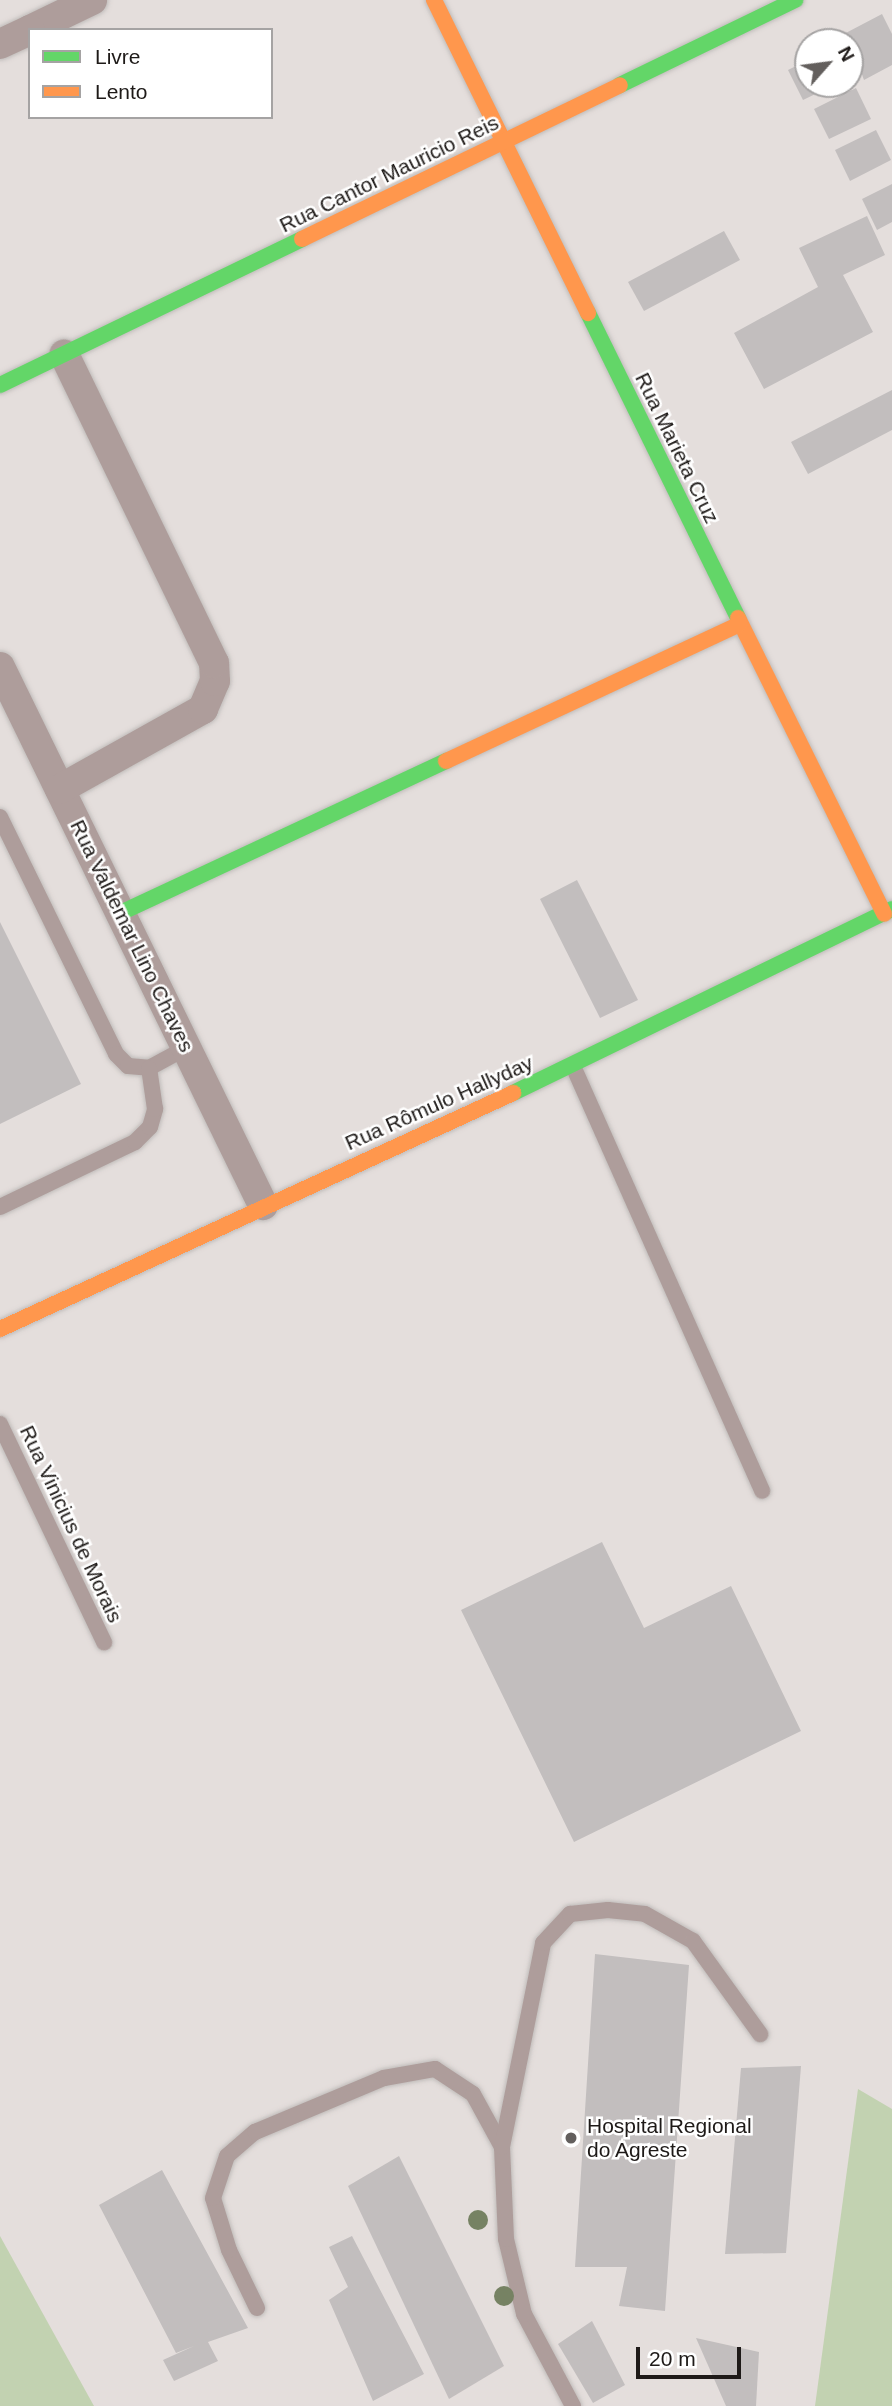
<!DOCTYPE html>
<html>
<head>
<meta charset="utf-8">
<style>
  body { margin:0 }
  #map { position:relative; width:892px; height:2406px; overflow:hidden; background:#e4dedc; font-family:Helvetica,sans-serif }
  div>[style] { position:absolute }
  .green>* { inset:0; background:#c2d2b1 }
  .building>* { inset:0; background:#c2bebe }
  .roads { filter:drop-shadow(0 0 2px #c0bcba) drop-shadow(0 0 2px #c0bcba) }
  .lane>* { height:16px; margin:-8px; padding:0 8px; transform-origin:8px; border-radius:8px; background:#ae9d9b }
  .street>* { height:30px; margin:-15px; padding:0 15px; transform-origin:15px; border-radius:15px; background:#ae9d9b }
  .fast>* { height:16px; margin:-8px; padding:0 8px; transform-origin:8px; border-radius:8px; background:#63d668 }
  .slow>* { height:16px; margin:-8px; padding:0 8px; transform-origin:8px; border-radius:8px; background:#ff974d }
  .trees>* { width:20px; height:20px; margin:-10px; border-radius:50%; background:#768263 }
  .dots>* { width:19px; height:19px; translate:-50% -50%; box-sizing:border-box; border:4px solid #fff; border-radius:50% }
  span { translate:-50% -50%; white-space:nowrap; text-align:center; line-height:1.15; -webkit-text-stroke:5px #fff; paint-order:stroke }
  .street-label { font-size:21px; color:#1e1a18 }
  .poi-label { font-size:21px; color:#1e1a18 }
  .left { translate:0 -50%; text-align:left }
  .legend { position:absolute; left:28px; top:28px; width:245px; height:91px; box-sizing:border-box; background:#fff; border:2px solid #a5a3a3; margin:0; padding:9px 12px; list-style:none; font-size:21px; color:#1e1a18 }
  .legend li { display:flex; align-items:center; gap:14px; height:35px }
  .legend b { width:35px; border:2px solid #a5a3a3 }
  .north { position:absolute; left:794px; top:28px; width:70px; height:70px; box-sizing:border-box; background:#fff; border:2px solid #a5a3a3; border-radius:50%; rotate:62deg; font-size:19px; font-weight:700; line-height:28px; text-align:center; color:#1e1a18 }
  .north::after { content:''; display:block; margin:auto; width:24px; height:32px; background:#635f5d; clip-path:polygon(50% 0,100% 100%,50% 72%,0 100%) }
  .scale { position:absolute; left:636px; top:2347px; width:105px; height:32px; box-sizing:border-box; border:4px solid #1e1a18; border-top:0; padding-left:9px; font-size:21px; line-height:24px; white-space:nowrap; color:#1e1a18; -webkit-text-stroke:5px #fff; paint-order:stroke }
</style>
</head>
<body>
<div id="map">
  <div class="green">
    <div style="clip-path:polygon(858px 2089px,892px 2109px,892px 2406px,815px 2406px)"></div>
    <div style="clip-path:polygon(0 2236px,94px 2406px,0 2406px)"></div>
  </div>
  <div class="building">
    <div style="clip-path:polygon(882px 14px,892px 34px,892px 65px,864px 80px,850px 42px,842px 35px)"></div>
    <div style="clip-path:polygon(808px 60px,808px 84px,836px 84px,803px 100px,788px 70px)"></div>
    <div style="clip-path:polygon(856px 88px,871px 119px,829px 139px,814px 109px)"></div>
    <div style="clip-path:polygon(876px 130px,891px 160px,850px 181px,835px 150px)"></div>
    <div style="clip-path:polygon(892px 184px,892px 222px,877px 230px,862px 199px)"></div>
    <div style="clip-path:polygon(867px 216px,885px 255px,843px 275px,873px 332px,764px 389px,734px 333px,818px 287px,799px 248px)"></div>
    <div style="clip-path:polygon(724px 231px,740px 260px,644px 311px,628px 282px)"></div>
    <div style="clip-path:polygon(892px 390px,892px 430px,808px 474px,791px 442px)"></div>
    <div style="clip-path:polygon(577px 880px,638px 1000px,600px 1018px,540px 899px)"></div>
    <div style="clip-path:polygon(0 922px,81px 1084px,0 1124px)"></div>
    <div style="clip-path:polygon(602px 1542px,644px 1628px,731px 1586px,801px 1731px,574px 1842px,461px 1610px)"></div>
    <div style="clip-path:polygon(595px 1954px,689px 1965px,665px 2311px,619px 2306px,627px 2267px,575px 2267px)"></div>
    <div style="clip-path:polygon(801px 2066px,786px 2253px,725px 2254px,741px 2068px)"></div>
    <div style="clip-path:polygon(399px 2156px,504px 2366px,449px 2399px,348px 2186px)"></div>
    <div style="clip-path:polygon(162px 2170px,248px 2328px,208px 2342px,218px 2361px,174px 2381px,163px 2360px,194px 2346px,176px 2353px,99px 2205px)"></div>
    <div style="clip-path:polygon(352px 2236px,424px 2374px,373px 2401px,329px 2300px,348px 2287px,329px 2247px)"></div>
    <div style="clip-path:polygon(592px 2321px,625px 2385px,593px 2403px,558px 2344px)"></div>
    <div style="clip-path:polygon(696px 2338px,759px 2352px,756px 2406px,726px 2406px)"></div>
  </div>
  <div class="roads">
    <div class="lane">
      <div style="left:0;top:817px;width:264px;rotate:63.9deg"></div>
      <div style="left:116px;top:1054px;width:17px;rotate:45deg"></div>
      <div style="left:128px;top:1066px;width:21px;rotate:5deg"></div>
      <div style="left:149px;top:1068px;width:42px;rotate:-28.4deg"></div>
      <div style="left:573px;top:1066px;width:465px;rotate:66deg"></div>
      <div style="left:0;top:1207px;width:150px;rotate:-25.7deg"></div>
      <div style="left:135px;top:1142px;width:21px;rotate:-45deg"></div>
      <div style="left:150px;top:1127px;width:19px;rotate:-74deg"></div>
      <div style="left:155px;top:1109px;width:41px;rotate:-98.3deg"></div>
      <div style="left:0;top:1424px;width:242px;rotate:64.5deg"></div>
      <div style="left:257px;top:2308px;width:64px;rotate:-115.8deg"></div>
      <div style="left:229px;top:2250px;width:54px;rotate:-107.1deg"></div>
      <div style="left:213px;top:2198px;width:44px;rotate:-71.6deg"></div>
      <div style="left:227px;top:2156px;width:37px;rotate:-41deg"></div>
      <div style="left:255px;top:2132px;width:140px;rotate:-22.7deg"></div>
      <div style="left:384px;top:2078px;width:52px;rotate:-10deg"></div>
      <div style="left:435px;top:2069px;width:45px;rotate:33.3deg"></div>
      <div style="left:473px;top:2094px;width:60px;rotate:61.3deg"></div>
      <div style="left:573px;top:2406px;width:104px;rotate:-118deg"></div>
      <div style="left:524px;top:2314px;width:77px;rotate:-103.5deg"></div>
      <div style="left:506px;top:2239px;width:92px;rotate:-92.5deg"></div>
      <div style="left:502px;top:2147px;width:208px;rotate:-78.6deg"></div>
      <div style="left:543px;top:1943px;width:40px;rotate:-47deg"></div>
      <div style="left:570px;top:1914px;width:38px;rotate:-6deg"></div>
      <div style="left:608px;top:1910px;width:37px;rotate:6deg"></div>
      <div style="left:645px;top:1914px;width:55px;rotate:29.4deg"></div>
      <div style="left:693px;top:1941px;width:115px;rotate:54.2deg"></div>
    </div>
    <div class="street">
      <div style="left:30px;top:30px;width:69px;rotate:-25.8deg"></div>
      <div style="left:0;top:44px;width:33px;rotate:-25deg"></div>
      <div style="left:0;top:667px;width:599px;rotate:63.95deg"></div>
      <div style="left:60px;top:789px;width:164px;rotate:-29.2deg"></div>
      <div style="left:203px;top:709px;width:30px;rotate:-67deg"></div>
      <div style="left:215px;top:681px;width:18px;rotate:-93deg"></div>
      <div style="left:214px;top:663px;width:343px;rotate:-115.9deg"></div>
    </div>
    <div class="fast">
      <div style="left:620px;top:85px;width:195px;rotate:-25.9deg"></div>
      <div style="left:588px;top:313px;width:340px;rotate:63.8deg"></div>
      <div style="left:0;top:385px;width:335px;rotate:-25.8deg"></div>
      <div style="left:120px;top:913px;width:360px;rotate:-25deg"></div>
      <div style="left:513px;top:1093px;width:421px;rotate:-25.9deg"></div>
    </div>
    <div class="slow">
      <div style="left:434px;top:0;width:349px;rotate:63.8deg"></div>
      <div style="left:302px;top:239px;width:353px;rotate:-25.8deg"></div>
      <div style="left:738px;top:618px;width:330px;rotate:63.7deg"></div>
      <div style="left:446px;top:761px;width:324px;rotate:-25deg"></div>
      <div style="left:0;top:1329px;width:565px;rotate:-24.7deg"></div>
    </div>
  </div>
  <div class="trees">
    <div style="left:478px;top:2220px"></div>
    <div style="left:504px;top:2296px"></div>
  </div>
  <div class="dots">
    <div style="left:571px;top:2138px;background:#635f5d"></div>
  </div>
  <div class="street-label">
    <span style="left:389px;top:174px;rotate:-26deg">Rua Cantor Mauricio Reis</span>
    <span style="left:677px;top:448px;rotate:64deg">Rua Marieta Cruz</span>
    <span style="left:132px;top:936px;rotate:64deg">Rua Valdemar Lino Chaves</span>
    <span style="left:439px;top:1103px;rotate:-24deg">Rua Rômulo Hallyday</span>
    <span style="left:71px;top:1524px;rotate:65deg">Rua Vinicius de Morais</span>
  </div>
  <div class="poi-label">
    <span class="left" style="left:587px;top:2138px">Hospital Regional<br>do Agreste</span>
  </div>
  <ul class="legend">
  <li><b style="height:9px;background:#63d668"></b>Livre</li>
  <li><b style="height:9px;background:#ff974d"></b>Lento</li>
  </ul>
  <div class="north">N</div>
  <div class="scale">20 m</div>
</div>
</body>
</html>
